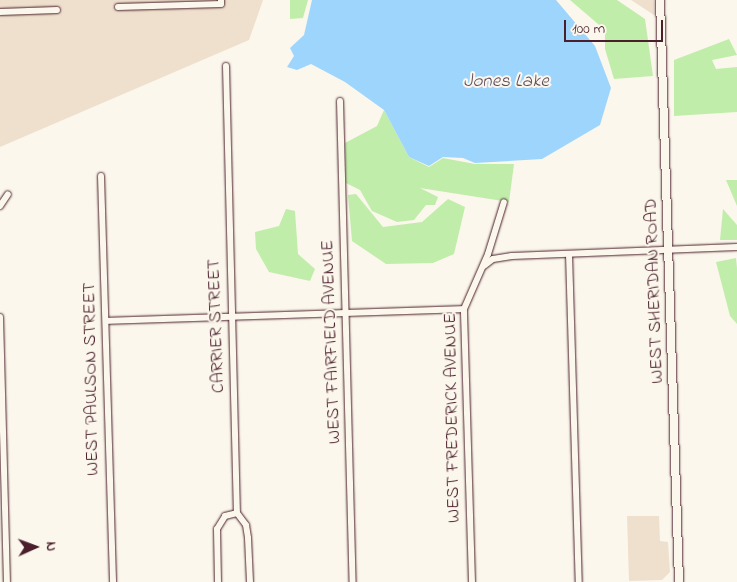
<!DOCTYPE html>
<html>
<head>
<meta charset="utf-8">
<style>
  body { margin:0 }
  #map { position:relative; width:737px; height:582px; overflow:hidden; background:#fbf7ec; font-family:"Indie Flower",sans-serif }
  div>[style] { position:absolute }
  .built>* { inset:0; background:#efe0cd }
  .green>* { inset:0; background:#c1edaa }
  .water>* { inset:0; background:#9ed5fd }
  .roads { filter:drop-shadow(0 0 1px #4a1f2b) drop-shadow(0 0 1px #4a1f2b) }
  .minor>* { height:6px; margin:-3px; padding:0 3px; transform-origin:3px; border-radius:3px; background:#fbf7ec }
  .tertiary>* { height:8px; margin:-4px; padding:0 4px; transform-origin:4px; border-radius:4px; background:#fbf7ec }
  span { translate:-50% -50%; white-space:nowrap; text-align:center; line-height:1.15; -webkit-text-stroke:4px #fbf7ec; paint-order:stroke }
  .street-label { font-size:18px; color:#4a1f2b }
  .water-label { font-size:19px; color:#5f4c60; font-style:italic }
  .north { position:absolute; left:10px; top:522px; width:50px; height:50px; -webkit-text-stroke:4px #fbf7ec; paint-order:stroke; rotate:88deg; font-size:14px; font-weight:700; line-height:20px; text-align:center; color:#4a1f2b }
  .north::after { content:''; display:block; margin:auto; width:18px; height:22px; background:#4a1f2b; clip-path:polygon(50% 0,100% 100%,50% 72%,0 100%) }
  .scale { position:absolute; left:564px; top:20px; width:99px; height:22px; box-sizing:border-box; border:2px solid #4a1f2b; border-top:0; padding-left:6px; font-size:15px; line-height:18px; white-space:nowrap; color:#4a1f2b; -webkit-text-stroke:4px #fbf7ec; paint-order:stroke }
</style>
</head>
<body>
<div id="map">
  <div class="built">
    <div style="clip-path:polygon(0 0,263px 0,249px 40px,0 147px)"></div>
    <div style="clip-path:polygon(631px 0,654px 0,654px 15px)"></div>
    <div style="clip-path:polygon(627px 516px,659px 516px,660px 541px,668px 542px,670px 572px,662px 580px,629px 581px)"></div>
  </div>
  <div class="green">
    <div style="clip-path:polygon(290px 0,308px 0,303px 18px,290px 19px)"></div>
    <div style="clip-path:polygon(570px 0,617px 0,645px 19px,653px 76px,614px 79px,605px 49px,605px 30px)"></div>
    <div style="clip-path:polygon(729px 39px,737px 55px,712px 60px,716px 69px,737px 67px,737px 112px,674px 116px,674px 60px)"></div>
    <div style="clip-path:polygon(384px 110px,409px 157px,429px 167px,443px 158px,475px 164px,514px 164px,509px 202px,420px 188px,438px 197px,435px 205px,426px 205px,414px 220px,397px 222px,372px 211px,360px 190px,346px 183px,345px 143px,377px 126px)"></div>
    <div style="clip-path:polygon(726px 180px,737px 180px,737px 206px)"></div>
    <div style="clip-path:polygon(356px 194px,383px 227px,422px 222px,448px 199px,465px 207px,454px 254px,433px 263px,386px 264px,352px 241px,348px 195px)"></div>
    <div style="clip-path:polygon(286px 209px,295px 211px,298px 254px,315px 269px,310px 281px,269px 272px,256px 249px,255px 232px,279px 226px)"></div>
    <div style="clip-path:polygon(723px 209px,737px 225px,737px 240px,720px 240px)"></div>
    <div style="clip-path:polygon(736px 258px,737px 268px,737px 324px,730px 316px,716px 262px)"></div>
  </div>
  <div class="water">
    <div style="clip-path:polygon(312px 0,556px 0,595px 46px,611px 88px,600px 125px,542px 159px,475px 163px,463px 158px,443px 157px,429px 166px,409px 157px,384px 110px,345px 82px,311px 64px,297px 70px,287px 67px,294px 56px,290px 48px,304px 35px)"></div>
  </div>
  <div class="roads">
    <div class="minor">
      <div style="left:118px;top:7px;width:103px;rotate:-1.7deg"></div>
      <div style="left:221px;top:4px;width:4px;rotate:-90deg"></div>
      <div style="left:0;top:12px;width:57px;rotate:-2deg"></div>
      <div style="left:226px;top:66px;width:447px;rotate:88.6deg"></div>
      <div style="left:237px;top:513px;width:15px;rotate:53deg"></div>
      <div style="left:246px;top:525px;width:13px;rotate:81deg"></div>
      <div style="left:248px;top:538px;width:44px;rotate:87.4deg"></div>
      <div style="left:340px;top:101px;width:481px;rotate:88.5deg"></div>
      <div style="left:101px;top:176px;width:406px;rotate:88.3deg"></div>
      <div style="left:0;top:206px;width:14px;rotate:-56deg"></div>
      <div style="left:569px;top:254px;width:328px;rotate:88.3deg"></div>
      <div style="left:484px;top:266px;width:11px;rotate:-38deg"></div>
      <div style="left:493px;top:259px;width:19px;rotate:-9deg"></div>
      <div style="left:512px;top:256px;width:225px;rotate:-2.3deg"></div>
      <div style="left:0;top:317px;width:265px;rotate:88.5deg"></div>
      <div style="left:106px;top:321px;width:358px;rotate:-1.9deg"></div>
      <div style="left:218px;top:582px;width:53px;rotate:-91.1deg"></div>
      <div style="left:217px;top:529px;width:15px;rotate:-58deg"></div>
      <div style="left:225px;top:516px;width:12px;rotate:-14deg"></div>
      <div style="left:472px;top:582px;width:273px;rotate:-91.7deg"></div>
      <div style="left:464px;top:309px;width:60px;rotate:-66.4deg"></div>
      <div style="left:488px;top:254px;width:54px;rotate:-72.9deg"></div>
    </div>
    <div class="tertiary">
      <div style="left:660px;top:0;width:582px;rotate:88.13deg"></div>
    </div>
  </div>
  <div class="street-label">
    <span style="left:655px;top:291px;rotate:-92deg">WEST SHERIDAN ROAD</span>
    <span style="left:217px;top:326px;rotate:-92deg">CARRIER STREET</span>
    <span style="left:332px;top:342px;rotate:-92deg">WEST FAIRFIELD AVENUE</span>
    <span style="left:92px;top:379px;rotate:-91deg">WEST PAULSON STREET</span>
    <span style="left:453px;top:418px;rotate:-91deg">WEST FREDERICK AVENUE</span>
  </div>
  <div class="water-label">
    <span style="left:506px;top:82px">Jones Lake</span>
  </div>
  <div class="north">N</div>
  <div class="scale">100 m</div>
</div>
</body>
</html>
